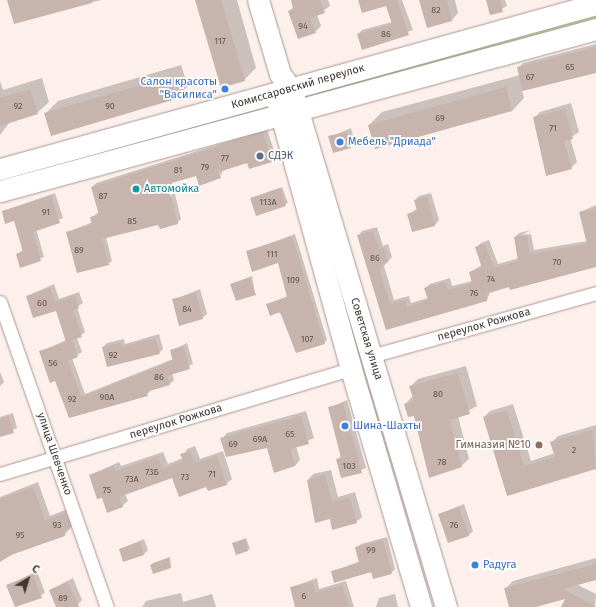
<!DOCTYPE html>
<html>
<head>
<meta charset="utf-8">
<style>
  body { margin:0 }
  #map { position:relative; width:596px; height:607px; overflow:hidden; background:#fdf0ec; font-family:"Fira Sans",sans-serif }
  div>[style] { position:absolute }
  .green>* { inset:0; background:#b7e79d }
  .shadow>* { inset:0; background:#0003 }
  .building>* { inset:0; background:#c7b4ad }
  .roads { filter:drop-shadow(0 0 1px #aa9791) drop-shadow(0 0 1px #aa9791) }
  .street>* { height:13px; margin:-6.5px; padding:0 6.5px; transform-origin:6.5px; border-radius:6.5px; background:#fff }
  .primary>* { height:21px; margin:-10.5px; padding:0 10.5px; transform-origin:10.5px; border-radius:10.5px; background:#fff }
  .dots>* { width:11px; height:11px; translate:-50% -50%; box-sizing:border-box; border:2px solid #fff; border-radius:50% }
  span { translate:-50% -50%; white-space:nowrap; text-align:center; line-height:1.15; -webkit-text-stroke:3.5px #fff; paint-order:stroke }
  .number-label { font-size:9px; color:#615652 }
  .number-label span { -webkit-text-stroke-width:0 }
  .shop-label { font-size:11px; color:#366cbe }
  .right { translate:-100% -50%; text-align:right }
  .left { translate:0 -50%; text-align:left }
  .street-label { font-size:11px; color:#3f3734 }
  .service-label { font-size:11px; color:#4e5e75 }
  .culture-label { font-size:11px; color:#0d838f }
  .education-label { font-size:11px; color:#785e54 }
  .north { position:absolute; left:8px; top:559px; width:40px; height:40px; -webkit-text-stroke:3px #fff; paint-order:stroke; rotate:38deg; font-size:11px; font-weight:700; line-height:16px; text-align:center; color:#3f3734 }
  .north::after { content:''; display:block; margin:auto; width:14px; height:18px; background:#3f3734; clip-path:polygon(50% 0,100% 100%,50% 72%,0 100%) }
</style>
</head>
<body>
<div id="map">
  <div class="green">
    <div style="clip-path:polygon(596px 12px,596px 20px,316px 95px,314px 89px)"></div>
  </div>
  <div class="shadow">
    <div style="clip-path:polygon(9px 0,101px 0,15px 23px)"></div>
    <div style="clip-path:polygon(196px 0,237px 0,256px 68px,244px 80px)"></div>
    <div style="clip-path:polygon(292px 0,328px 0,330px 6px,317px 15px,321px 26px,315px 32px,289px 11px,294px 7px)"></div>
    <div style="clip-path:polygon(359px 0,402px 0,413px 30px,363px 48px,358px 34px,362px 30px,392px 22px,386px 5px)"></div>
    <div style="clip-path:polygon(420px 0,455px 0,458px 13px,452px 20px,428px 27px)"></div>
    <div style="clip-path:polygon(487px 0,505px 0,507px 6px,491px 14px)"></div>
    <div style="clip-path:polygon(596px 44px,596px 72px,522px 91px,524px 98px,512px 111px,369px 125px,382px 112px,520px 75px,518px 68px,523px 63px)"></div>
    <div style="clip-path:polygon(181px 65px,188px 86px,175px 98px,45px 114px,58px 101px)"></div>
    <div style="clip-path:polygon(42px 78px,49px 102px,37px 113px,10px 122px,0 135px,0 81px,3px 90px)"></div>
    <div style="clip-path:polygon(571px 103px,579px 132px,570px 138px,577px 162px,571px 168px,534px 118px,540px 112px)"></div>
    <div style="clip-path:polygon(351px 128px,355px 143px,333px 152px,330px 137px)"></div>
    <div style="clip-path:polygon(267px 129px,276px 157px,272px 161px,250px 168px,248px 162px,223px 170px,221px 176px,218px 167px,220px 177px,196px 175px,172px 182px,181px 219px,177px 223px,159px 224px,106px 237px,112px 261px,108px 264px,67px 232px,93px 222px,92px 217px,99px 212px,92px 187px,96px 183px)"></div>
    <div style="clip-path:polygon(282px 187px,288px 203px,257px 215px,252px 198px)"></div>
    <div style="clip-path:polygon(55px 193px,63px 218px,36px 229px,44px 257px,20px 266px,17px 254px,23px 250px,15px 220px,3px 211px)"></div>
    <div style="clip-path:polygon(431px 193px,439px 220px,435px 225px,408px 214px,417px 209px,415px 200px,419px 196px)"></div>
    <div style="clip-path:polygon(596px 205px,596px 266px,510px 285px,490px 292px,487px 300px,386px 329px,358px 236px,362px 231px,377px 227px,383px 246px,388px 244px,392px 257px,384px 266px,394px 300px,409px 296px,411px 303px,428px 298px,425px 288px,430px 284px,450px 278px,452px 286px,472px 281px,470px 272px,482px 265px,476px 247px,481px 243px,489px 240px,498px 264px,519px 258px,515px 237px,519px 233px,531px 230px,518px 237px,531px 234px,534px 250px,587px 241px,580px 212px)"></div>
    <div style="clip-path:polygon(295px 234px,327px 340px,324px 343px,267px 305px,288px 296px,278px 262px,247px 252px)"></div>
    <div style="clip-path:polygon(252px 276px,255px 294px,231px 284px,233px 283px)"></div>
    <div style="clip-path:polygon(54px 284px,59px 299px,79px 292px,83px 303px,77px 307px,85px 332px,77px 338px,82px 352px,72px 358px,85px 394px,173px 359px,171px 351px,187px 343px,193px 364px,172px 373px,174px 380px,170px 384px,151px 390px,147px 395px,69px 416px,56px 379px,40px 352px,66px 340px,56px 309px,27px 296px)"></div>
    <div style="clip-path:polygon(200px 289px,207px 314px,202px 318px,173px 300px)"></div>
    <div style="clip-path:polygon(159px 334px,163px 349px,159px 353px,103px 347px,107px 343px,124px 339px,125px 344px)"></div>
    <div style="clip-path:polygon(466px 366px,477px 406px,458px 416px,469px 459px,461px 466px,405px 404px,413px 396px,411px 386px,418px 379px)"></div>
    <div style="clip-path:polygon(0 372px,4px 382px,0 386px)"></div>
    <div style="clip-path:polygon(347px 400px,366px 468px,342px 477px,337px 460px,341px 456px,329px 408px)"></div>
    <div style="clip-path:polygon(513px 404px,531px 461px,555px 453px,551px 443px,558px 436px,596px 425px,596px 468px,508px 494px,484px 417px,490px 411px)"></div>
    <div style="clip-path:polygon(306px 411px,314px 438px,296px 446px,300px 460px,295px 466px,268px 447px,222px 439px,227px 433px)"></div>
    <div style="clip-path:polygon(13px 413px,17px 428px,0 436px,0 417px)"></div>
    <div style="clip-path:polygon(195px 446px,200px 459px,223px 451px,232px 479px,226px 484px,207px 486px,172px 477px,125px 494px,128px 501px,122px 506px,102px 496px,90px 475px,119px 462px,121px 466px,163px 452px,168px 464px,183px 458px,187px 449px)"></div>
    <div style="clip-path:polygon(331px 470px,338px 497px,355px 492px,362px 517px,356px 522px,330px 518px,308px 480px,313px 474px)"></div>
    <div style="clip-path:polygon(38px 482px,50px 516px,70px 508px,75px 522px,64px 536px,0 559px,0 497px)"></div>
    <div style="clip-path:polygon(464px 504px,473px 531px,469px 535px,439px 514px)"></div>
    <div style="clip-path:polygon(387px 537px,395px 569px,391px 573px,332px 572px,360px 561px,356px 548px,361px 544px)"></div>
    <div style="clip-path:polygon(246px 538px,250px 549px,237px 554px,233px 543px)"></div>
    <div style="clip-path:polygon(144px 539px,148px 550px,144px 554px,120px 549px)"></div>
    <div style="clip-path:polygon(170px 557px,171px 567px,151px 565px,153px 563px)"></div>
    <div style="clip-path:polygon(596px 558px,596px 579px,576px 584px,596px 594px,595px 607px,562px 607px,567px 598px,532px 607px,510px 607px,505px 589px,513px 581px)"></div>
    <div style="clip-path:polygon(37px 571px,45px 593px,16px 607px,8px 585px)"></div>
    <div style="clip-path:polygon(73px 578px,82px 600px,76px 607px,57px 607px,50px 590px)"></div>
    <div style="clip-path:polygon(317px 578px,319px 589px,346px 581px,354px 607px,296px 607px,292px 587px)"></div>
    <div style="clip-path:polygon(181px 593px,183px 602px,212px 594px,216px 607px,142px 607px,146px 601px)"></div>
    <div style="clip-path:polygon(395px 594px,398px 607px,376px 607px,379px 598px)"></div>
  </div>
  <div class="building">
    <div style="clip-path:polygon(7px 0,92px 0,92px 3px,14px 24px)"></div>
    <div style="clip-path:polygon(195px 0,221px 0,245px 81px,221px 88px)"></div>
    <div style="clip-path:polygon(291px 0,320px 0,325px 13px,310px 18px,316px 33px,298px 39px,288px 11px,293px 9px)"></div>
    <div style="clip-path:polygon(358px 0,397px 0,409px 35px,362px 50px,357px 34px,392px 24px,386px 6px,362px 13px)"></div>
    <div style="clip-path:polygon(419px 0,447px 0,452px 21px,427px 28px)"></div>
    <div style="clip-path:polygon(486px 0,500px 0,503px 12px,490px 15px)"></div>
    <div style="clip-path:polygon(596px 47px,596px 73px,522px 91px,517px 67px)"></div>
    <div style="clip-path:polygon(169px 77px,176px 99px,51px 136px,44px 113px)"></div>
    <div style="clip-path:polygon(506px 87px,512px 111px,375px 149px,368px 125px)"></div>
    <div style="clip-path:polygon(30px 89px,38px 114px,0 126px,0 98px)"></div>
    <div style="clip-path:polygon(565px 109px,573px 139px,564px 141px,572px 169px,546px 176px,533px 117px)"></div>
    <div style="clip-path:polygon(263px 132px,272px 162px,249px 169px,247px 163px,219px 172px,221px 178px,199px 186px,196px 176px,168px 184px,178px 224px,160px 229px,158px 225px,102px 239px,109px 265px,77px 273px,66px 232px,92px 225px,90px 217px,99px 215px,91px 187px)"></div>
    <div style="clip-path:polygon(347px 132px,351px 148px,333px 153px,328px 136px)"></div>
    <div style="clip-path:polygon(280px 188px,286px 206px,256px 216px,250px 198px)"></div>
    <div style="clip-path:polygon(51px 196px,60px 223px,33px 232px,41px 261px,20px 268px,16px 254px,23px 252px,14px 221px,5px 224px,2px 211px)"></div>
    <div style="clip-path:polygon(427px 197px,435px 226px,412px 232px,407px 214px,417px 211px,414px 200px)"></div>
    <div style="clip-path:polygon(596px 208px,596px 267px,510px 290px,509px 287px,486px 294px,487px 301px,386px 330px,357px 235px,373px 231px,379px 249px,384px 248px,388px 262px,381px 265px,380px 271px,390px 304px,405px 300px,407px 307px,428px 300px,424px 288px,445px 282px,448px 290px,472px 283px,469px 272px,482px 268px,475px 247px,485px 244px,494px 268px,518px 261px,514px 237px,527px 234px,530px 254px,587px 244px,579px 212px)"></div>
    <div style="clip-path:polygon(292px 236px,325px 344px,296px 353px,280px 312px,270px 316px,266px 304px,287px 297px,278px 263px,252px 272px,246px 251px)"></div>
    <div style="clip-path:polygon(250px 278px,256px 295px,236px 301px,230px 284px)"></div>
    <div style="clip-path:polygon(50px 288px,55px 302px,75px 296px,79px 308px,73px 310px,82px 337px,72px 340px,78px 357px,68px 361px,81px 397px,173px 361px,170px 350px,183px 346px,190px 369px,167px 376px,170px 385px,146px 392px,148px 396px,69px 418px,55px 381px,50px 383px,39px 351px,66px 342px,56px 311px,33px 318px,26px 296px)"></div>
    <div style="clip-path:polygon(196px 293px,203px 319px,179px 326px,172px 299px)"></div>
    <div style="clip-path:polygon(155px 338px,160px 354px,107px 367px,102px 347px,120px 343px,121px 347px)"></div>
    <div style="clip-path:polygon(458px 373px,470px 414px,450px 420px,462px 467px,429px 478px,414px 416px,408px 417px,404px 404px,414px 401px,409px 386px)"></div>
    <div style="clip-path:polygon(343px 403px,362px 473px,341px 478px,336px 459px,341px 458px,328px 407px)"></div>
    <div style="clip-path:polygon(507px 410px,524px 466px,555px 457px,550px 442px,592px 430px,596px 469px,507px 496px,483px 417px)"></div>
    <div style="clip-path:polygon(8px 416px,14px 433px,0 437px,0 419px)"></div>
    <div style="clip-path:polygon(301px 416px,309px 444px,290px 449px,295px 466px,274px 473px,267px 448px,226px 457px,220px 438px)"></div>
    <div style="clip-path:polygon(190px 451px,194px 463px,217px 456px,227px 485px,208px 491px,206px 487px,179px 497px,172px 478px,119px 497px,123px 507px,107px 513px,102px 498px,97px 499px,89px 475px,114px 466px,116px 471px,158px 456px,162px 469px,183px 461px,180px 454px)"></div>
    <div style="clip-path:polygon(325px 475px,332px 502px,350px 497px,357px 523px,332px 530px,330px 519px,315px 523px,307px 480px)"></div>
    <div style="clip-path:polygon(33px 487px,45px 520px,65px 513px,71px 528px,63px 531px,65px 536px,13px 554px,0 562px,0 499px)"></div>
    <div style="clip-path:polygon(459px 507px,469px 536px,448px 543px,438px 514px)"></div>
    <div style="clip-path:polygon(245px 539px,248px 551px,236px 555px,232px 543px)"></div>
    <div style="clip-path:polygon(383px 540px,392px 574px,373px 579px,371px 572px,334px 583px,331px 571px,359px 563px,355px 547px)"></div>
    <div style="clip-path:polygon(140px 542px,144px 555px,123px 562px,119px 549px)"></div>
    <div style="clip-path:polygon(168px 558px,171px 568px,153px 574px,150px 565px)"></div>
    <div style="clip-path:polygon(596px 564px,596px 580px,563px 589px,596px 607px,561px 607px,565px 599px,536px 607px,509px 607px,504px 588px)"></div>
    <div style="clip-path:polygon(33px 575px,42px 598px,15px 607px,6px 585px)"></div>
    <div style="clip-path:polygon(68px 582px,79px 607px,56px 607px,49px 590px)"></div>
    <div style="clip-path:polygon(313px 582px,315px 593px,342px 585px,349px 607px,295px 607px,290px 587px)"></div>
  </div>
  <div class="roads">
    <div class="street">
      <div style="left:0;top:302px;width:323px;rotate:70.7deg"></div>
      <div style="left:371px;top:356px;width:234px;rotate:-15.6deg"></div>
      <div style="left:0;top:474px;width:366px;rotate:-16.7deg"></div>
    </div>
    <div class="primary">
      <div style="left:258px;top:0;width:77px;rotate:73.4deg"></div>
      <div style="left:280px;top:74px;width:19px;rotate:54deg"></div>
      <div style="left:291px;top:89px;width:20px;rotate:72deg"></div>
      <div style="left:297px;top:108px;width:521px;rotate:73.37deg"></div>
      <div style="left:277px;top:100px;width:279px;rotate:74.6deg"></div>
      <div style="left:351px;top:369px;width:248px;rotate:73.6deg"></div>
      <div style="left:0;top:169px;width:618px;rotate:-15.47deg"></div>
      <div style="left:0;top:191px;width:618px;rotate:-15.21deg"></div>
    </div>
  </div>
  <div class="dots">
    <div style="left:225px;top:89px;background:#3f7fe0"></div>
    <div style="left:340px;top:142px;background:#3f7fe0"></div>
    <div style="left:260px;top:156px;background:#5c6f8a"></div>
    <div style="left:136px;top:189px;background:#0f9aa8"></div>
    <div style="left:345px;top:426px;background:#3f7fe0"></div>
    <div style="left:539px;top:445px;background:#8d6e63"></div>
    <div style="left:475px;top:565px;background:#3f7fe0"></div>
  </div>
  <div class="number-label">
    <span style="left:436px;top:10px">82</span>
    <span style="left:303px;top:26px">94</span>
    <span style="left:386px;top:34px">86</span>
    <span style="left:220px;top:41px">117</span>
    <span style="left:570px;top:67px">65</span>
    <span style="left:530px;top:77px">67</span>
    <span style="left:18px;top:106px">92</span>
    <span style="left:110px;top:106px">90</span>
    <span style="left:440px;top:118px">69</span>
    <span style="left:553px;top:128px">71</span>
    <span style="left:225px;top:158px">77</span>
    <span style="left:205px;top:167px">79</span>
    <span style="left:178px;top:170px">81</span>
    <span style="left:103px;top:196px">87</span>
    <span style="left:268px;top:202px">113А</span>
    <span style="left:46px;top:212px">91</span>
    <span style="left:132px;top:221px">85</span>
    <span style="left:79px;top:250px">89</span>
    <span style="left:272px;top:254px">111</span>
    <span style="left:375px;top:258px">86</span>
    <span style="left:557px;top:262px">70</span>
    <span style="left:491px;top:279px">74</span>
    <span style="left:293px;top:280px">109</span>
    <span style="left:474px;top:293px">76</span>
    <span style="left:42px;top:303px">60</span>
    <span style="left:187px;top:309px">84</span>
    <span style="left:307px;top:339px">107</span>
    <span style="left:113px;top:355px">92</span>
    <span style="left:53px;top:363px">56</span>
    <span style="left:159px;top:377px">86</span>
    <span style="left:438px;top:394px">80</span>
    <span style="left:107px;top:397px">90А</span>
    <span style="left:72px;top:399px">92</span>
    <span style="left:290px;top:434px">65</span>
    <span style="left:260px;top:439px">69А</span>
    <span style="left:233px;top:444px">69</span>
    <span style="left:574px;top:450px">2</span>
    <span style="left:442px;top:462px">78</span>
    <span style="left:349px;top:466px">103</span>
    <span style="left:152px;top:472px">73Б</span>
    <span style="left:212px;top:474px">71</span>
    <span style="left:185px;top:477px">73</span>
    <span style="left:132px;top:479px">73А</span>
    <span style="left:107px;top:490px">75</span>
    <span style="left:57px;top:525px">93</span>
    <span style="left:454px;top:525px">76</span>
    <span style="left:20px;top:535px">95</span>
    <span style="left:371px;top:550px">99</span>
    <span style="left:304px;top:596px">6</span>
    <span style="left:63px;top:598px">89</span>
  </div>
  <div class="shop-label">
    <span class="right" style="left:217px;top:89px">Салон красоты<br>"Василиса"</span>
    <span class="left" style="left:348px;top:142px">Мебель "Дриада"</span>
    <span class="left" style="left:353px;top:426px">Шина-Шахты</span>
    <span class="left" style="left:483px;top:565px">Радуга</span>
  </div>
  <div class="street-label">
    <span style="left:298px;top:87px;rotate:-16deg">Комиссаровский переулок</span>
    <span style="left:484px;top:325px;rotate:-16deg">переулок Рожкова</span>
    <span style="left:366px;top:339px;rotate:73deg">Советская улица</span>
    <span style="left:176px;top:422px;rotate:-17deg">переулок Рожкова</span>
    <span style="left:54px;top:454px;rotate:71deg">улица Шевченко</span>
  </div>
  <div class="service-label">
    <span class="left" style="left:268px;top:156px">СДЭК</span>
  </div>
  <div class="culture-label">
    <span class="left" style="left:144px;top:189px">Автомойка</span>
  </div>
  <div class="education-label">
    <span class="right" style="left:531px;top:445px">Гимназия №10</span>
  </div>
  <div class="north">С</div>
</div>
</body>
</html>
